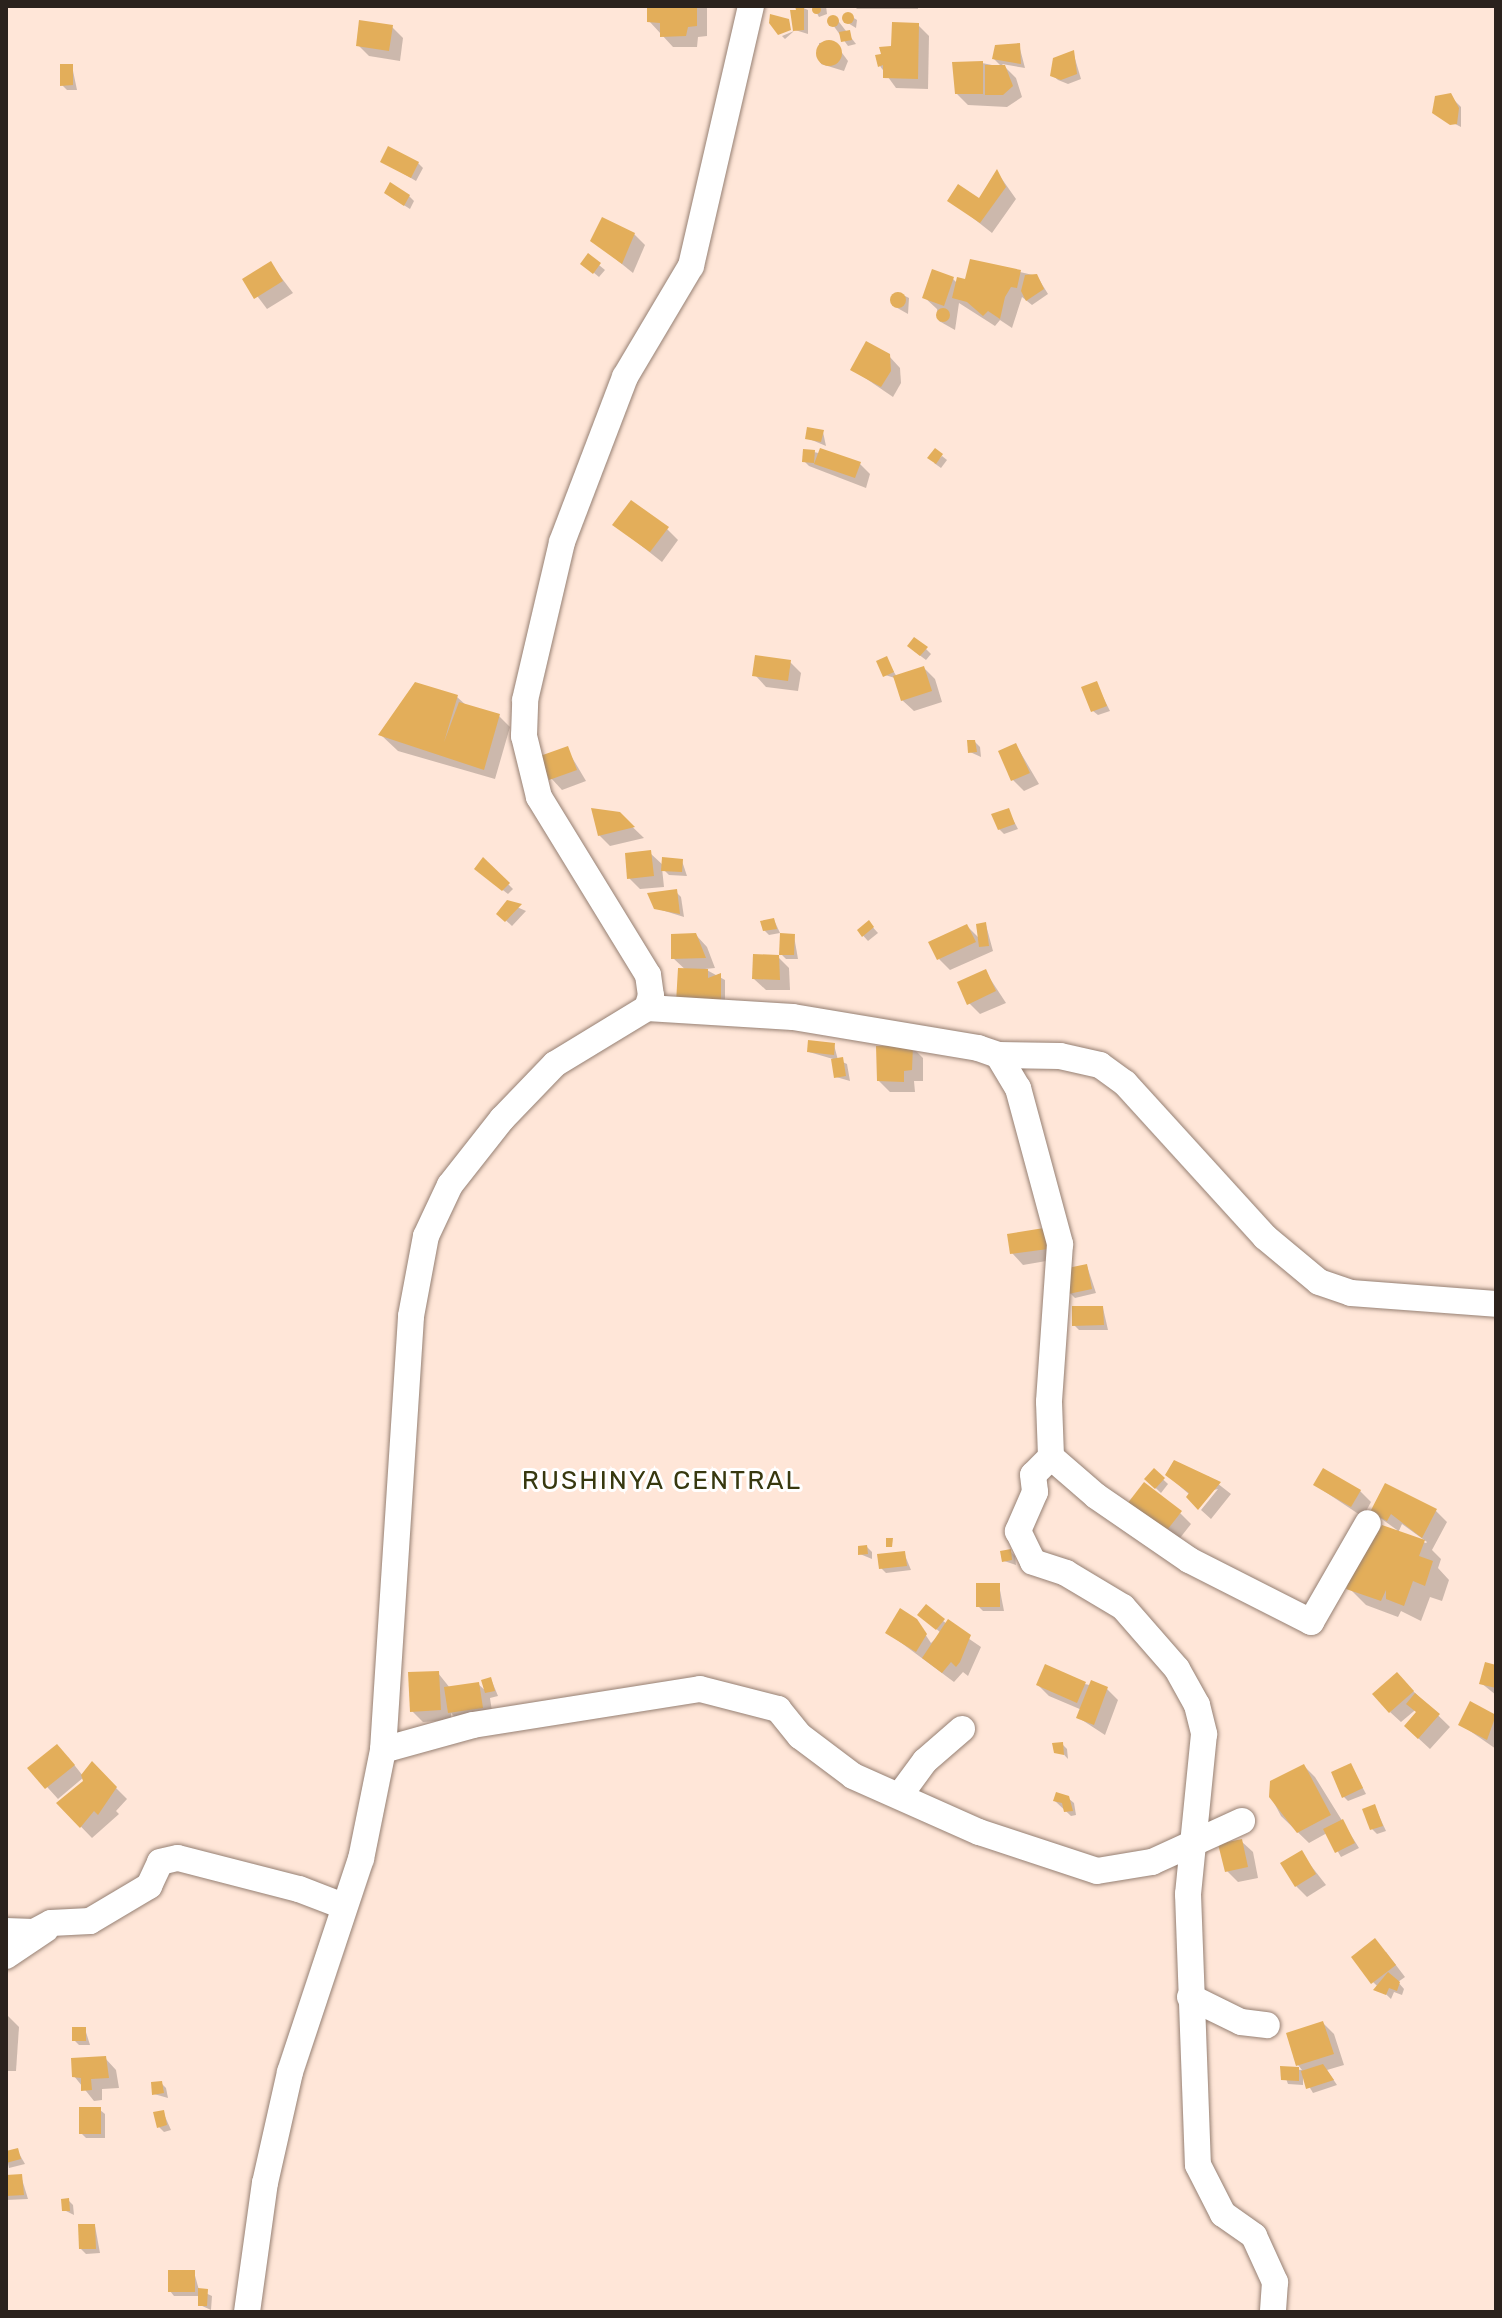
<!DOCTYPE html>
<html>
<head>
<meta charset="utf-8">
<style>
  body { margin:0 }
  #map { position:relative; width:1502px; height:2318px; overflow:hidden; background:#ffe6d8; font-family:Rubik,sans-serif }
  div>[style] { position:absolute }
  .shadow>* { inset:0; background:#0003 }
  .building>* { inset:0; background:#e3ae5a }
  .round { border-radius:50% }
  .roads { filter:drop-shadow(0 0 2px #968073) drop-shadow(0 0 2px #968073) }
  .minor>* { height:26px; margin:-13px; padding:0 13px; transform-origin:13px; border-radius:13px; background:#fff }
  span { translate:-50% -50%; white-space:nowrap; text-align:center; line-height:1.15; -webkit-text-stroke:6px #fff; paint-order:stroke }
  .quarter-label { font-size:26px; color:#37380f; letter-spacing:2px }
  .frame { position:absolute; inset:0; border:8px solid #2a221d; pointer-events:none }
</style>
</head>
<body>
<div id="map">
  <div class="shadow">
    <div style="clip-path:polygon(649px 6px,707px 6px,707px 36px,698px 37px,697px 47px,673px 47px,649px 21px)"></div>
    <div style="clip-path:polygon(799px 6px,808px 10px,808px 34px,795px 30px)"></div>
    <div style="clip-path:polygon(813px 6px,826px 6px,827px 14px,819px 17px)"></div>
    <div style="clip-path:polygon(854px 6px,918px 6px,918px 9px,857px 9px)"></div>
    <div style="clip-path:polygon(846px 13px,857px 20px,856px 28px,843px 20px)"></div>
    <div style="clip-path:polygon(828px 18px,836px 18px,856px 44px,848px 46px)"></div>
    <div style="clip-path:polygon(918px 25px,929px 36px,928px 89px,896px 88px,880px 66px)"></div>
    <div style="clip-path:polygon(392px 27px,403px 38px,400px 61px,369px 56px,358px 45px)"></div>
    <div style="clip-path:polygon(794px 31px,785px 39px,779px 33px,782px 36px)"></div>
    <div style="clip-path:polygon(834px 42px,848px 61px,844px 71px,821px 64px,819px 43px)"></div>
    <div style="clip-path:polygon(1019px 45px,1025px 68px,1002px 64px,1016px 78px,1022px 97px,1007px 107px,968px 105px,957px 94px,982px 63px,1002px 67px,994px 59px)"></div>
    <div style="clip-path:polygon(1073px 52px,1081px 79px,1068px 84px,1058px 80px,1052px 75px)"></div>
    <div style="clip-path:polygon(72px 66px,77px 90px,67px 90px,62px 85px)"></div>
    <div style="clip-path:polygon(1450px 96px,1461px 107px,1461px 127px,1434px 113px)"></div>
    <div style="clip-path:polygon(382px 161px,418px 163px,423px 168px,416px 181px)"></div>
    <div style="clip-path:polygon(997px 172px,1016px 199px,992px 233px,950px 200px,980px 201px)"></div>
    <div style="clip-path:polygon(409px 196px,414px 201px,410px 209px,391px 197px)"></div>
    <div style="clip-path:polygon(634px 234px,645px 245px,633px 273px,592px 240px)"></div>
    <div style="clip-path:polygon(588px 256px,605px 270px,599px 277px,588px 268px)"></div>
    <div style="clip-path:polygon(271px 264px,293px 293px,267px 309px,245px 280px)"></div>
    <div style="clip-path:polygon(1020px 272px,1037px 276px,1048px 294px,1032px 305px,1022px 297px,1012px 328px,1000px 320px,995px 326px,959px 303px,955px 330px,939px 321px,937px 309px,924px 297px,953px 279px,957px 283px)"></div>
    <div style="clip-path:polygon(897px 292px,909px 298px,908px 314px,892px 305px)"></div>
    <div style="clip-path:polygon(889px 356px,900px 368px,901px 383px,893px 397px,852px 369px)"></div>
    <div style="clip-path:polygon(823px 432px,826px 446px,807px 438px)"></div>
    <div style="clip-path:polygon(814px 452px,859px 463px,870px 474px,866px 488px,809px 466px,804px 461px)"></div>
    <div style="clip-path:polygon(942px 456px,947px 460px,941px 468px,934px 463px)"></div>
    <div style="clip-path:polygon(615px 525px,667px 529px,678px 540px,662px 562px)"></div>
    <div style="clip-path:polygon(926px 649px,931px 654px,926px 660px,914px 651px)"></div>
    <div style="clip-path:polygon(886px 659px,897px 677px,924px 668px,935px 679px,942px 702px,914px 711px,902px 700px,895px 678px,885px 675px)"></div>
    <div style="clip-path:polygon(790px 662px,801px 673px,798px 691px,766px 687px,755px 675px)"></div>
    <div style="clip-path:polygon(1096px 683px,1110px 711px,1098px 715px,1093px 711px)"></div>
    <div style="clip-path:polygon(457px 697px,467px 706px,499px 716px,510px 727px,495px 779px,398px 751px,381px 735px)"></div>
    <div style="clip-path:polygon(975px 742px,980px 747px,981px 757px,970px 752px)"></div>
    <div style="clip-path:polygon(1016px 745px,1039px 784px,1024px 791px,1013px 780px)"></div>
    <div style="clip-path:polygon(567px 749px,586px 781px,562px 790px,551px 778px)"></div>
    <div style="clip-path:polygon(1008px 810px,1018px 829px,1004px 834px,999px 829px)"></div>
    <div style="clip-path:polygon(619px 814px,644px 838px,610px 846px,599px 835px)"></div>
    <div style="clip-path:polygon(650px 853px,664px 866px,682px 861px,687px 876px,669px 875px,662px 868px,664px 887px,640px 889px,629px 878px)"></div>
    <div style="clip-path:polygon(482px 874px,508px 884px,513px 889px,508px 894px)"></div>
    <div style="clip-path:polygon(676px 892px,681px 897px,684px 917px,655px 908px)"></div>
    <div style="clip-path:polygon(508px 903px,526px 911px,512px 926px,499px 914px)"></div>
    <div style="clip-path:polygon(774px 920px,780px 933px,769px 935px,764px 930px)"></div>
    <div style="clip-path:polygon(869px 923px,878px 933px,868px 941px,859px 931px)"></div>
    <div style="clip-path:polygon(986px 925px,993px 951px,950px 970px,939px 959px,967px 926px,980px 939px)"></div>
    <div style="clip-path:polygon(696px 935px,707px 947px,715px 968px,705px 969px,725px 980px,725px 1007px,673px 958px)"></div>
    <div style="clip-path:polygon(794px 936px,798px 959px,786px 959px,781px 954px)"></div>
    <div style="clip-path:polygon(778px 957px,789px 968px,790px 990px,766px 990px,754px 979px)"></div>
    <div style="clip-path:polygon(985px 971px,1006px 1003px,980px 1014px,969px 1003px)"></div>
    <div style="clip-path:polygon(834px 1045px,838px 1060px,847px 1064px,850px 1081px,836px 1077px,833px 1059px,809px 1052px)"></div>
    <div style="clip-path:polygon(912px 1047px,923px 1058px,923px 1081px,914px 1081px,915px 1092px,890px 1092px,879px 1081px)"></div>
    <div style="clip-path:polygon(1044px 1230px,1058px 1259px,1023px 1265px,1012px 1253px)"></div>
    <div style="clip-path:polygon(1087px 1266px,1096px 1293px,1075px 1298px,1070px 1293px)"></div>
    <div style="clip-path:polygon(1103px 1308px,1108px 1330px,1079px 1330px,1074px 1325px)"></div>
    <div style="clip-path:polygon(1154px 1471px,1168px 1484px,1161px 1493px,1146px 1479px)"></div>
    <div style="clip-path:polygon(1167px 1475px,1204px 1480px,1208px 1476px,1231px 1494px,1211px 1519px,1201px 1510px,1218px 1489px,1190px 1495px)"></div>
    <div style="clip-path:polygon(1315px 1485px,1360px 1491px,1371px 1502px,1363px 1517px)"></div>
    <div style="clip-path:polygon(evenodd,1436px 1511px,1447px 1522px,1432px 1550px,1441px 1559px,1438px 1568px,1449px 1580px,1442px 1601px,1430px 1597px,1421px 1621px,1401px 1611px,1398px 1617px,1366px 1605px,1349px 1588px,1397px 1530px,1372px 1512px,1436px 1511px,1402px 1524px,1427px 1542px,1426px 1543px,1398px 1533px,1402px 1524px)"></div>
    <div style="clip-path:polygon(1180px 1513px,1191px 1524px,1176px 1543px,1154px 1537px)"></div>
    <div style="clip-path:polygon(867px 1547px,872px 1552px,872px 1559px,860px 1554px)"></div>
    <div style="clip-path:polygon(1010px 1551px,1015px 1556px,1016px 1565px,1004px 1561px)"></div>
    <div style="clip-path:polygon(904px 1553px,911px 1570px,886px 1573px,881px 1568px)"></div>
    <div style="clip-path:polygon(999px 1585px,1004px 1611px,983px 1611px,978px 1606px)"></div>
    <div style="clip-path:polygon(925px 1619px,943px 1621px,981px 1647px,968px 1676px,963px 1672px,954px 1682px,888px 1633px,919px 1625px,931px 1643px,941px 1633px)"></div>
    <div style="clip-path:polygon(1496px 1667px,1496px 1695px,1481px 1683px)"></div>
    <div style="clip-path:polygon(438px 1673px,450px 1688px,478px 1684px,487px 1692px,491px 1679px,498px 1696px,490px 1698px,493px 1718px,461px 1723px,451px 1713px,451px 1720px,423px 1722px,412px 1711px)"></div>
    <div style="clip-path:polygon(1085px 1684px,1107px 1689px,1118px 1700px,1105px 1735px,1079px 1718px,1082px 1710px,1049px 1696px,1038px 1685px)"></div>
    <div style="clip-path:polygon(1408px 1686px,1450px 1727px,1430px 1749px,1417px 1737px,1420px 1706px,1401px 1722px,1390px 1712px)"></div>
    <div style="clip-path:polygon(1471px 1704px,1496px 1717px,1496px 1749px,1460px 1724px)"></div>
    <div style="clip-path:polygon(1062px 1744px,1067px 1749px,1068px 1759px,1055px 1745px)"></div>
    <div style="clip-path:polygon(68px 1757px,83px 1776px,92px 1764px,127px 1799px,116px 1811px,119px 1814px,92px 1838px,59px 1804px,85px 1782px,84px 1777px,58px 1799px,30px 1768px)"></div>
    <div style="clip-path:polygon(1351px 1765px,1366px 1794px,1348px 1801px,1344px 1797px)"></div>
    <div style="clip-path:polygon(1304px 1766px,1315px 1777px,1359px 1848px,1341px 1857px,1327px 1833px,1309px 1843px,1281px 1816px,1271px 1797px)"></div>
    <div style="clip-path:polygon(1068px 1798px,1074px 1803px,1076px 1815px,1071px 1816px,1055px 1801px)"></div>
    <div style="clip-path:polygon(1375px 1807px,1386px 1831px,1377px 1834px,1372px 1829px)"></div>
    <div style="clip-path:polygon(1241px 1841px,1253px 1852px,1258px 1878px,1238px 1882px,1227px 1871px)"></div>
    <div style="clip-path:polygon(1301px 1853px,1326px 1885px,1307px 1897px,1296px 1886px)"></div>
    <div style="clip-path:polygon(1386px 1952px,1405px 1977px,1398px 1982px,1404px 1989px,1402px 1995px,1394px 1992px,1391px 1999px,1373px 1982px)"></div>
    <div style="clip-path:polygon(6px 2014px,19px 2027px,16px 2071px,6px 2071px)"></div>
    <div style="clip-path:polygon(1323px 2023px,1334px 2034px,1344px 2065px,1327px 2070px,1337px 2085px,1313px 2093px,1303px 2076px,1303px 2085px,1288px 2084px,1282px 2068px,1302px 2070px,1298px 2065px)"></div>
    <div style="clip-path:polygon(85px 2029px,90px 2045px,79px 2045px,74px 2040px)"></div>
    <div style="clip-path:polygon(105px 2058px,116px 2070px,119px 2088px,102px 2089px,102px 2100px,94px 2101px,74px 2076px)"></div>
    <div style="clip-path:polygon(161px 2083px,166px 2088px,168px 2098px,154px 2094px)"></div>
    <div style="clip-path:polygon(100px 2110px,105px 2114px,105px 2138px,86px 2138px,81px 2133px)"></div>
    <div style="clip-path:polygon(163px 2112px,171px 2130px,164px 2132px,159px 2127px)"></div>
    <div style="clip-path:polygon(17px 2150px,25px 2164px,9px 2168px,6px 2153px)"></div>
    <div style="clip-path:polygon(21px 2176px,28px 2199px,6px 2200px,6px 2177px)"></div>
    <div style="clip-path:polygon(68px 2200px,73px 2205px,74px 2215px,64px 2210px)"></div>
    <div style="clip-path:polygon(95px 2226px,100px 2253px,86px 2254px,81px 2249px)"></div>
    <div style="clip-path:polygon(194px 2272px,199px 2290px,212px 2296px,211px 2310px,200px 2305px,200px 2296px,174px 2296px,170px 2291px)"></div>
  </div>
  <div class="building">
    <div class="round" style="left:811.5px;top:4.5px;width:9px;height:9px"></div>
    <div style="clip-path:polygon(647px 6px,697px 6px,697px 26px,688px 27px,686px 36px,660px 37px,660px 23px,647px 22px)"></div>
    <div style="clip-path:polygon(795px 6px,804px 6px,804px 30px,793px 31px,790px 10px,796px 10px)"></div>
    <div class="round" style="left:842px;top:12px;width:12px;height:12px"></div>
    <div style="clip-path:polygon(770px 14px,789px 19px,791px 30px,778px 35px,769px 23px)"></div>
    <div class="round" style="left:827px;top:15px;width:12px;height:12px"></div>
    <div style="clip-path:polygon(359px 20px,393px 25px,389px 51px,356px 46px)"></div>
    <div style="clip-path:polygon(892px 22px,919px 23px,918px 79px,883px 78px,883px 65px,878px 67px,875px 55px,881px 54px,879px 47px,891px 46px)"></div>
    <div style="clip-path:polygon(850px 30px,852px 40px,841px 42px,839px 32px)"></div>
    <div class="round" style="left:816px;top:40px;width:26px;height:26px"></div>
    <div style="clip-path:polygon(1020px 43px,1021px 64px,992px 59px,995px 45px)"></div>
    <div style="clip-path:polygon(1074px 50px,1077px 74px,1061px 80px,1050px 76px,1053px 58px)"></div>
    <div style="clip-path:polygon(983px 61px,983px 94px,955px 94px,952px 62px)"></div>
    <div style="clip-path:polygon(60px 64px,73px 64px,73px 85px,60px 86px)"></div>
    <div style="clip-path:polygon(985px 65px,1005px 65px,1013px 86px,1003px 95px,985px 95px)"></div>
    <div style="clip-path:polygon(1451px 93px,1459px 108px,1457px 124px,1450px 125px,1432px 113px,1435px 96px)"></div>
    <div style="clip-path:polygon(388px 146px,419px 162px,411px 178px,380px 162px)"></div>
    <div style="clip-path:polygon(997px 169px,1006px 187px,980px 223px,947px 201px,958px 184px,979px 198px)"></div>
    <div style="clip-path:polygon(390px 182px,410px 195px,404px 206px,384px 193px)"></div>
    <div style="clip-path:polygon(602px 217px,635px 233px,622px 264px,590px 241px)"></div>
    <div style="clip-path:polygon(588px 253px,601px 263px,593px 274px,580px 264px)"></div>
    <div style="clip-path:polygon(970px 259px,1021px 270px,1017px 288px,1011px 287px,1005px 297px,1000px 319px,988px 311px,983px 316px,967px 302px,952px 298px,957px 277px,965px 279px)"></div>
    <div style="clip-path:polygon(271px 261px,283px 281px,254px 299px,242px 279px)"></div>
    <div style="clip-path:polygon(932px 269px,954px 277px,944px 306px,922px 298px)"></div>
    <div style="clip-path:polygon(1037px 274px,1044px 289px,1026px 301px,1021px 291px,1025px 275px)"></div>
    <div class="round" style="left:890px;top:292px;width:16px;height:16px"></div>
    <div class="round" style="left:936px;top:308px;width:14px;height:14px"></div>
    <div style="clip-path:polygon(866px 341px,890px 354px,891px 371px,881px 387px,850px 370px)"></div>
    <div style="clip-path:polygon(807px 427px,824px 430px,821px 442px,805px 439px)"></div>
    <div style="clip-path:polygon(820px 448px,861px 462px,855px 478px,814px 464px)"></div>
    <div style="clip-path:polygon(935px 448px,943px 454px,936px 464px,927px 458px)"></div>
    <div style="clip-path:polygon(803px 449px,815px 450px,814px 463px,802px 462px)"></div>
    <div style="clip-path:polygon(631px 500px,669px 527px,650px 552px,612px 525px)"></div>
    <div style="clip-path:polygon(914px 637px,928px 647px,920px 656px,907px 646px)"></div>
    <div style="clip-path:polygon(755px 655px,791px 660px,788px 681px,752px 676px)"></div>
    <div style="clip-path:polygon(887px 656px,894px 672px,883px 677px,876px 661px)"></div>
    <div style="clip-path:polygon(924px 666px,932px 691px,901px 701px,893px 676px)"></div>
    <div style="clip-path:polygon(1097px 681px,1107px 706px,1091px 712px,1081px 687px)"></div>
    <div style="clip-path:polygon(415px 682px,458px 695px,444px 742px,459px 702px,500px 714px,484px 770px,378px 735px)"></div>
    <div style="clip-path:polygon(967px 740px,975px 740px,977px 752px,968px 753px)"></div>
    <div style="clip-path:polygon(1016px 743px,1030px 773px,1011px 781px,998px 751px)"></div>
    <div style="clip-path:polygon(568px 746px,577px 770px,549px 780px,540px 756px)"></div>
    <div style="clip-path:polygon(591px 808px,620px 812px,635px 827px,598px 836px)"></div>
    <div style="clip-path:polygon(1009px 808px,1015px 824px,998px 830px,991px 814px)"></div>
    <div style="clip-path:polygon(651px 850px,654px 876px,627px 879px,625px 853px)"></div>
    <div style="clip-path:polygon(483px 857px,510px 883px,502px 891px,474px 869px)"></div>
    <div style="clip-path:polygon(662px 857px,683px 859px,682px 872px,661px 871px)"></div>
    <div style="clip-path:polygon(677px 889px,680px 914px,654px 909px,647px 893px)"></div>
    <div style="clip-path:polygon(507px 900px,522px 904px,505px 922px,496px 914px)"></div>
    <div style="clip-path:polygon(774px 918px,777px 929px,763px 931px,760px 921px)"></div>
    <div style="clip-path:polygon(869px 920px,874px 927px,862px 937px,857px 930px)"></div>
    <div style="clip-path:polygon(986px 922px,989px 946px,979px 947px,976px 924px)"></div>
    <div style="clip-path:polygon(967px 924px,976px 942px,937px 960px,928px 942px)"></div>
    <div style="clip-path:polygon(696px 933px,706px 958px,671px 959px,671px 934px)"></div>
    <div style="clip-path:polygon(780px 933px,795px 934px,794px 955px,779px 955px)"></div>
    <div style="clip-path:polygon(753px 954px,779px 955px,780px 980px,752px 979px)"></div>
    <div style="clip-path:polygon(678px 968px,708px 969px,708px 978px,721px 973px,721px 1003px,676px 1003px)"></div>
    <div style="clip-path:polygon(986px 969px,996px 991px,967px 1005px,957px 982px)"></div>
    <div style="clip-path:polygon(808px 1040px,835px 1043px,834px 1055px,807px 1052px)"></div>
    <div style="clip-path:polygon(913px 1045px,912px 1070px,904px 1071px,904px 1082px,877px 1081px,876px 1046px)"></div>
    <div style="clip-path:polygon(843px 1057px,846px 1076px,834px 1078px,831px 1059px)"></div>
    <div style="clip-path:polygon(1044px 1228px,1048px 1249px,1010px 1254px,1007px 1234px)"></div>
    <div style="clip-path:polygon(1087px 1264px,1092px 1289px,1068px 1294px,1063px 1269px)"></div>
    <div style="clip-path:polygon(1072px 1306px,1103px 1306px,1104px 1325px,1072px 1326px)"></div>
    <div style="clip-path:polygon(1174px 1460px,1221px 1482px,1198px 1510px,1186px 1497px,1189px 1493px,1165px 1475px)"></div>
    <div style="clip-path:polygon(1154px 1468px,1165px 1478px,1155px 1489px,1144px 1479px)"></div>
    <div style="clip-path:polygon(1323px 1468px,1361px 1490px,1351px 1507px,1313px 1485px)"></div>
    <div style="clip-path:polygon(1144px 1482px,1182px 1511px,1164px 1534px,1127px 1504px)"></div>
    <div style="clip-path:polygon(1385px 1483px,1437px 1509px,1422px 1538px,1391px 1514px,1387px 1521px,1370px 1512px)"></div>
    <div style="clip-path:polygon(1382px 1525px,1425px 1540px,1419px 1556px,1433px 1561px,1425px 1586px,1413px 1581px,1404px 1606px,1386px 1599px,1386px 1590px,1381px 1601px,1346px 1589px,1358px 1555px,1365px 1554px)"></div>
    <div style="clip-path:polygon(886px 1538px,893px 1538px,892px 1547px,886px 1547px)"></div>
    <div style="clip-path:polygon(867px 1545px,868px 1554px,858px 1555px,858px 1546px)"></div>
    <div style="clip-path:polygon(1011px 1549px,1012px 1560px,1002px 1562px,1000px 1551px)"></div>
    <div style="clip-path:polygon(905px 1551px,907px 1566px,879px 1569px,877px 1554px)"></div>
    <div style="clip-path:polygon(976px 1583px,1000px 1583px,1000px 1607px,976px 1607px)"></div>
    <div style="clip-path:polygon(926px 1604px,945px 1619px,936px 1630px,917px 1615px)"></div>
    <div style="clip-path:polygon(900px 1608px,917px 1619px,927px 1634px,916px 1652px,885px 1633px)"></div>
    <div style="clip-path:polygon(948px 1619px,971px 1635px,960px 1662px,956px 1667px,951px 1662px,942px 1673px,922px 1658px)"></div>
    <div style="clip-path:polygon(1485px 1662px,1496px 1665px,1496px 1688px,1479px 1684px)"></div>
    <div style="clip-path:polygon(1045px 1664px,1086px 1682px,1077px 1703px,1036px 1685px)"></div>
    <div style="clip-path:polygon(439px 1671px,441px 1710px,410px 1712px,408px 1672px)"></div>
    <div style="clip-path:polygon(1397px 1672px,1414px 1691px,1389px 1713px,1372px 1694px)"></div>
    <div style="clip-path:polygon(491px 1677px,495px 1691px,485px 1693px,481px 1680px)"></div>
    <div style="clip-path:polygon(1091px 1680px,1108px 1687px,1094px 1725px,1076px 1718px)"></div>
    <div style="clip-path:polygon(479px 1682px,483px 1708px,448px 1713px,444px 1687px)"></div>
    <div style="clip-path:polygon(1415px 1693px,1440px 1714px,1418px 1739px,1404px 1726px,1416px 1712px,1406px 1704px)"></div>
    <div style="clip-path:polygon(1470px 1701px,1496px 1715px,1487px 1740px,1458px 1725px)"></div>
    <div style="clip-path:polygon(1063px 1742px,1064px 1755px,1054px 1753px,1052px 1743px)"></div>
    <div style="clip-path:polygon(57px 1744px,75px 1765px,45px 1789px,27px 1768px)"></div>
    <div style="clip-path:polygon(92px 1761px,117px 1787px,98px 1815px,94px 1811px,80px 1828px,56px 1803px,83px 1781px,81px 1775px)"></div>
    <div style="clip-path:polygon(1351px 1763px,1363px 1788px,1342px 1798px,1331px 1772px)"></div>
    <div style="clip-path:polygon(1304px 1764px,1331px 1815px,1297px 1833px,1269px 1797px,1270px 1781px)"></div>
    <div style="clip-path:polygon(1056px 1792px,1069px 1796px,1073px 1811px,1064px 1812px,1062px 1803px,1053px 1801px)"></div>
    <div style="clip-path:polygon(1375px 1804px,1383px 1826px,1370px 1830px,1362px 1809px)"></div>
    <div style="clip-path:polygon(1343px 1819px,1355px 1843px,1335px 1853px,1323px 1829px)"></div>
    <div style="clip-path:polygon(1242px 1839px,1248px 1867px,1225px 1872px,1218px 1844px)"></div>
    <div style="clip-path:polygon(1302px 1850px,1316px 1874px,1295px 1887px,1280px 1863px)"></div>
    <div style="clip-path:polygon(1375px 1938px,1396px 1965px,1371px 1984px,1351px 1957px)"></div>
    <div style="clip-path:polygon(1388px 1972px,1400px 1982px,1397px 1991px,1389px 1988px,1386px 1995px,1373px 1990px)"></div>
    <div style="clip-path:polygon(1323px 2021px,1334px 2054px,1296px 2066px,1286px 2033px)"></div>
    <div style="clip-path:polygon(72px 2027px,86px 2027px,86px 2041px,72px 2041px)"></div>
    <div style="clip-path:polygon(106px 2056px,109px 2078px,91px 2079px,92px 2090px,81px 2091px,81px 2078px,72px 2077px,71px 2058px)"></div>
    <div style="clip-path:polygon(1323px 2064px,1334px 2080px,1306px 2089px,1301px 2071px)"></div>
    <div style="clip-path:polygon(1280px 2066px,1299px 2067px,1299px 2081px,1281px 2080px)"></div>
    <div style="clip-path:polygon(162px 2081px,164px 2093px,152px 2095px,151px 2082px)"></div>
    <div style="clip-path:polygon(79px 2107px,101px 2107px,101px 2134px,79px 2134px)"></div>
    <div style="clip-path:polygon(164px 2110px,167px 2125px,157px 2128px,153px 2112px)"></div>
    <div style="clip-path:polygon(18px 2148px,21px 2159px,6px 2163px,6px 2151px)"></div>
    <div style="clip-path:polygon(22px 2174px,24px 2195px,6px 2196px,6px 2175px)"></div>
    <div style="clip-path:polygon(69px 2198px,70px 2211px,62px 2211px,61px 2199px)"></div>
    <div style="clip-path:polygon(78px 2224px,95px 2224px,96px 2249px,79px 2249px)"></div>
    <div style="clip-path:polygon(168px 2270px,195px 2270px,195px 2292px,168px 2292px)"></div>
    <div style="clip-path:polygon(198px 2288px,208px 2289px,207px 2306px,198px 2306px)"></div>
  </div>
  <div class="roads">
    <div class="minor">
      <div style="left:647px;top:1008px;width:146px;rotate:3.5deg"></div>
      <div style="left:793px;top:1017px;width:188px;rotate:9.5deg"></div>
      <div style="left:978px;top:1048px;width:21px;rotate:19deg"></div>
      <div style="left:998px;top:1055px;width:39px;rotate:59deg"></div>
      <div style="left:1018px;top:1088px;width:162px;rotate:74.9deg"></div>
      <div style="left:1060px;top:1244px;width:158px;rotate:94deg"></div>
      <div style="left:1049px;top:1402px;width:55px;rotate:87.9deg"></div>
      <div style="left:1051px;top:1457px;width:25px;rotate:135deg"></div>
      <div style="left:1033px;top:1475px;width:17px;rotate:83deg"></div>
      <div style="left:1035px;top:1492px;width:43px;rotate:113.6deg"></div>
      <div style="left:1018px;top:1531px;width:34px;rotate:64deg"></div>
      <div style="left:1033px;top:1562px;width:35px;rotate:18deg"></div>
      <div style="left:1066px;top:1573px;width:66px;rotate:30.8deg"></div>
      <div style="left:1123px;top:1607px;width:82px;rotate:48.9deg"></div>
      <div style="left:1177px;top:1669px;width:41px;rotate:60.9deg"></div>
      <div style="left:1197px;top:1705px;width:30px;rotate:76deg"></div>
      <div style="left:1204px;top:1734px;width:161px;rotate:95.7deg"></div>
      <div style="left:1188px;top:1894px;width:271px;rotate:87.9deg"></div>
      <div style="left:1198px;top:2165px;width:55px;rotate:63deg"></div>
      <div style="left:1223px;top:2214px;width:38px;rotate:35deg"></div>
      <div style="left:1254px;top:2236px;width:51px;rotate:65.5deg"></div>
      <div style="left:1275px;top:2282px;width:30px;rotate:94deg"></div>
      <div style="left:998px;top:1055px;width:62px;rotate:0.9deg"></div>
      <div style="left:1060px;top:1056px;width:41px;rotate:12.7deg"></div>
      <div style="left:1100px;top:1065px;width:31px;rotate:36deg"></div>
      <div style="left:1125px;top:1083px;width:208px;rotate:47.7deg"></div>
      <div style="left:1265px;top:1237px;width:70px;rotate:39.8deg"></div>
      <div style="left:1319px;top:1282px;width:34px;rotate:19deg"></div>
      <div style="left:1351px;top:1293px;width:145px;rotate:4.3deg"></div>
      <div style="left:1051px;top:1457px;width:60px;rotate:40.9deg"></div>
      <div style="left:1096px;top:1496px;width:113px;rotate:34.5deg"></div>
      <div style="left:1189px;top:1560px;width:137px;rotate:26.9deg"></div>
      <div style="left:1311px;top:1622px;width:114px;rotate:-60.1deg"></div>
      <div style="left:383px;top:1750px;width:93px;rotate:-15.5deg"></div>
      <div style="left:473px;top:1725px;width:230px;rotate:-9deg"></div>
      <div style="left:700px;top:1689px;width:81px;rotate:14.4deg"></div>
      <div style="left:778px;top:1709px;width:35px;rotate:51deg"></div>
      <div style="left:800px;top:1736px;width:66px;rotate:37deg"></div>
      <div style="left:853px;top:1776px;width:138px;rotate:24deg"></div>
      <div style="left:979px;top:1832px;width:124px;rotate:18.3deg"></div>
      <div style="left:1097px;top:1871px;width:56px;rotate:-9.3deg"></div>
      <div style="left:1152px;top:1862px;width:99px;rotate:-24.5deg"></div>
      <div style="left:900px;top:1795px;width:42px;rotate:-53.7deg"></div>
      <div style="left:925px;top:1761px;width:49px;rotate:-40.9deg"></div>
      <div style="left:6px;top:1931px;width:28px;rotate:2deg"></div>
      <div style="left:34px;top:1932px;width:19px;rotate:-28deg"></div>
      <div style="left:51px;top:1923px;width:39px;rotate:-3deg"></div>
      <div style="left:90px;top:1921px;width:69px;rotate:-30.7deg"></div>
      <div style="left:149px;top:1886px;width:26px;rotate:-65deg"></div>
      <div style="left:160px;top:1862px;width:18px;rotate:-13deg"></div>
      <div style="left:178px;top:1858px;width:125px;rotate:14.4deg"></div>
      <div style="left:299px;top:1889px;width:47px;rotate:21.1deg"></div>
      <div style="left:6px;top:1956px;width:48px;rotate:-34deg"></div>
      <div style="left:1190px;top:1997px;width:57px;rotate:26.1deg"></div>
      <div style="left:1241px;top:2022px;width:26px;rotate:7deg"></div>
      <div style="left:247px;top:2312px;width:130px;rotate:-82.1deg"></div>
      <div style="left:265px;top:2183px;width:114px;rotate:-77.3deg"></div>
      <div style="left:290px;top:2072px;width:225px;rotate:-71.6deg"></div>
      <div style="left:361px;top:1859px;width:111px;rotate:-78.6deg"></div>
      <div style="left:383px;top:1750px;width:435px;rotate:-86.3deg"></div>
      <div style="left:411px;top:1316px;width:81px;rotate:-79.4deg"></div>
      <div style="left:426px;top:1236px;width:56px;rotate:-64.8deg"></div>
      <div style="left:450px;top:1185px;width:84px;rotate:-51.8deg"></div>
      <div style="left:502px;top:1119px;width:76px;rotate:-46.1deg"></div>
      <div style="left:555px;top:1064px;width:108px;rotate:-31.3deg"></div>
      <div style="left:647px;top:1008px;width:13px;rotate:-72deg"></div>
      <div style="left:651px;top:996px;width:21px;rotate:-98deg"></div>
      <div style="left:648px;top:975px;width:209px;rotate:-121.5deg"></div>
      <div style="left:539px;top:797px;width:63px;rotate:-103.8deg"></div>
      <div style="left:524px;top:736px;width:36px;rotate:-88deg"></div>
      <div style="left:525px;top:700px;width:162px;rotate:-76.8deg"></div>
      <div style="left:562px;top:542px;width:177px;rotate:-69.1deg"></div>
      <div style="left:625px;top:377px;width:129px;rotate:-59.3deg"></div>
      <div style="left:691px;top:266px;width:267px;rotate:-77deg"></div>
    </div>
  </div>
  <div class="quarter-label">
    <span style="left:662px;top:1481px">RUSHINYA CENTRAL</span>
  </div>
  <div class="frame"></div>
</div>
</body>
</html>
